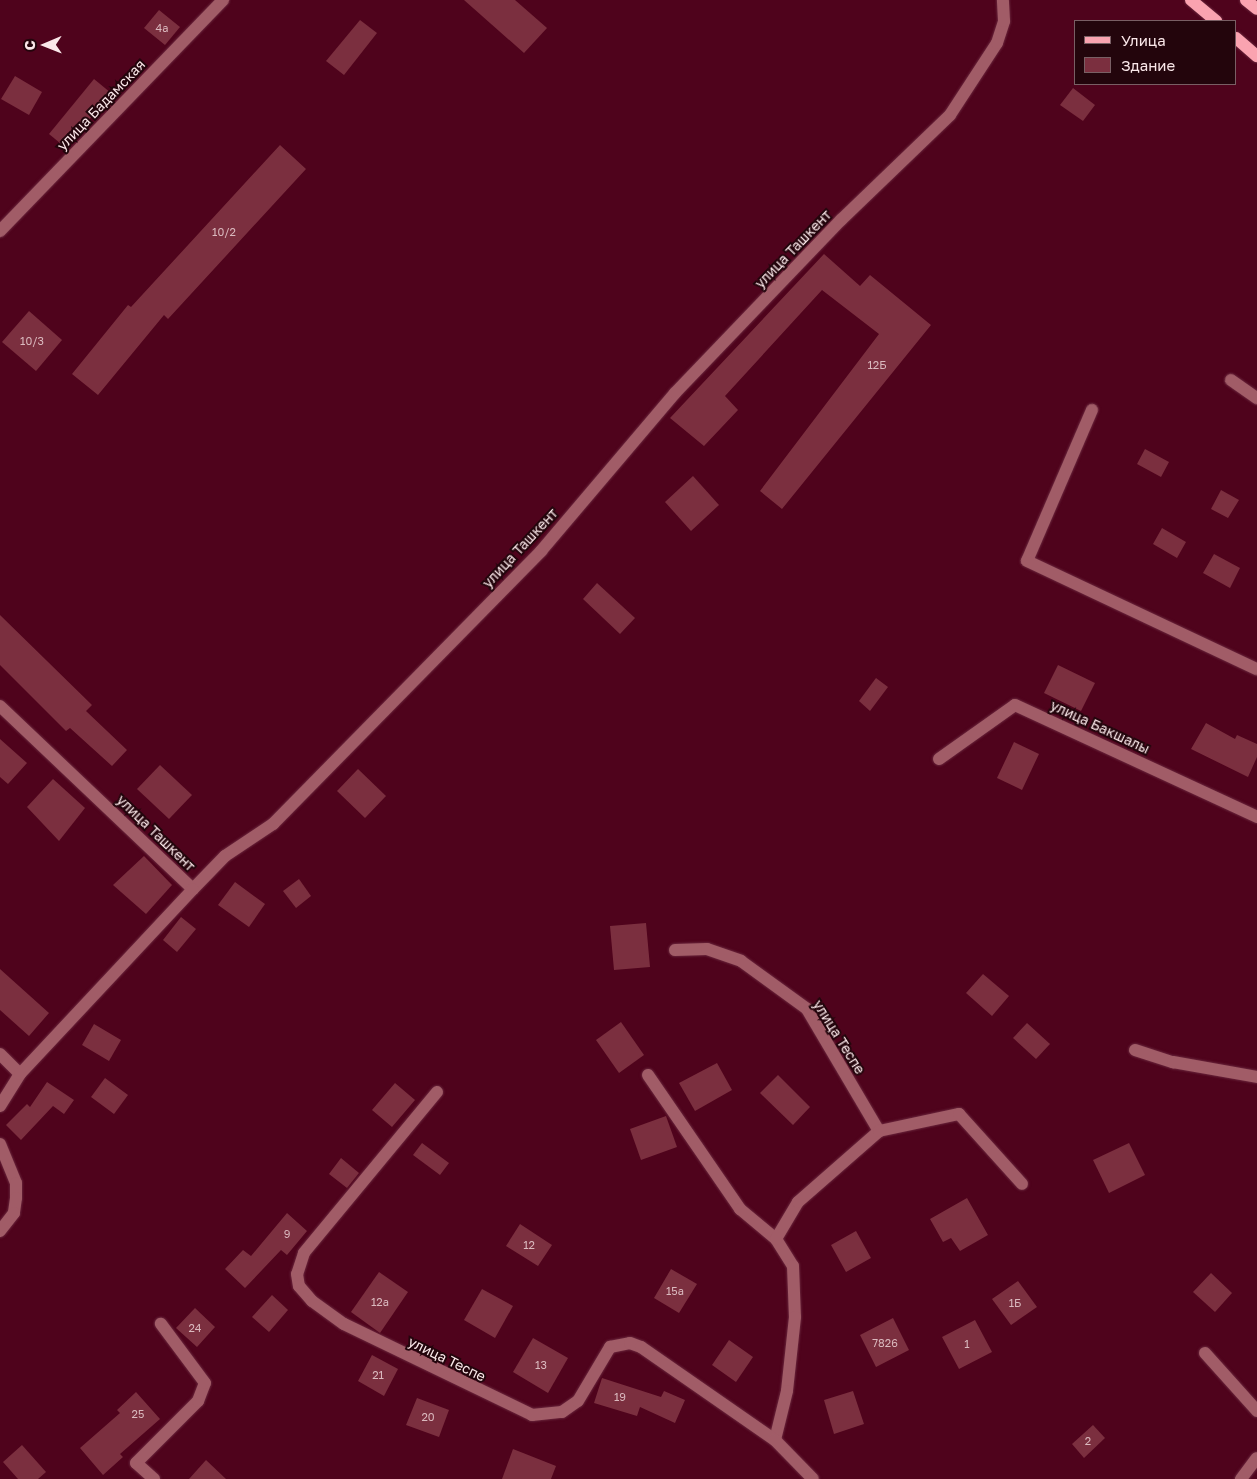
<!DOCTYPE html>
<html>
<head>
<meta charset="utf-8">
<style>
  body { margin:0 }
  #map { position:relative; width:1257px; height:1479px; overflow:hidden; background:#4f031c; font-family:"Golos Text",sans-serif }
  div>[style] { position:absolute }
  .building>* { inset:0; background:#7b2f3f }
  .roads { filter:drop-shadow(0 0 1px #6a273d) drop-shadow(0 0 1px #6a273d) }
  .minor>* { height:12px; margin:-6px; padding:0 6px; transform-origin:6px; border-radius:6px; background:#a15c67 }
  .major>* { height:12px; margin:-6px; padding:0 6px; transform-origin:6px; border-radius:6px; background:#faa3b0 }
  span { translate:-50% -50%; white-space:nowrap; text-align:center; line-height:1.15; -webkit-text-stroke:4px #23050c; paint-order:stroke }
  .number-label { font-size:11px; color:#dab9be }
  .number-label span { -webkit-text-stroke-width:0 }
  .street-label { font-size:14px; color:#fae7e9 }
  .legend { position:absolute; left:1074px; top:20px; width:162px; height:65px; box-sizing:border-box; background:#23050c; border:1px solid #795f64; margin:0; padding:6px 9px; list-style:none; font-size:15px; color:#fae7e9 }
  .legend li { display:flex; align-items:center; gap:10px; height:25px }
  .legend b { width:25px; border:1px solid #795f64 }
  .north { position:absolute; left:20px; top:20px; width:50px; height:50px; -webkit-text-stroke:4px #23050c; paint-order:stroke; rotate:269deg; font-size:14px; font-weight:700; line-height:20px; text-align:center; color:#fae7e9 }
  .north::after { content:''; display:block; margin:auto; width:18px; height:22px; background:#fae7e9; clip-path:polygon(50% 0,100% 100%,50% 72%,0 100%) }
</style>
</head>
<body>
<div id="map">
  <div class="building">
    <div style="clip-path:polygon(464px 0,515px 0,547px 28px,524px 53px)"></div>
    <div style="clip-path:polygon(159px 10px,180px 27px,165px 45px,144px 28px)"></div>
    <div style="clip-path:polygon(360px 20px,377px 33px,344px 75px,326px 61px)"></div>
    <div style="clip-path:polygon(15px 76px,42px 92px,29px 115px,1px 99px)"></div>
    <div style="clip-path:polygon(94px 79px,111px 93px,66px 148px,49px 134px)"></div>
    <div style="clip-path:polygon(1073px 88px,1095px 105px,1083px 121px,1060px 105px)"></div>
    <div style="clip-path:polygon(280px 145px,306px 169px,168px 319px,164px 315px,98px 395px,72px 374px,128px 305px,131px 307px)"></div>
    <div style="clip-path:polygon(824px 254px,860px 286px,870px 275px,931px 325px,782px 509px,760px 491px,879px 334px,822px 290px,725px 396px,738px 410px,704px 446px,670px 418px)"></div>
    <div style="clip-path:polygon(29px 311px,62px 340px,36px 371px,2px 342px)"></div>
    <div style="clip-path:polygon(1145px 449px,1169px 462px,1161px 477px,1137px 464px)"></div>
    <div style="clip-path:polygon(693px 476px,719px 505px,691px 531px,665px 502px)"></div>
    <div style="clip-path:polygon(1221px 490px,1239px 500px,1228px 518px,1211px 509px)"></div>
    <div style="clip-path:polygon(1162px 528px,1186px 542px,1177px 558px,1153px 544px)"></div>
    <div style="clip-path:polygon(1214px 554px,1240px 568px,1230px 588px,1203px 573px)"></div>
    <div style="clip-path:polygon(597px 583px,635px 618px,620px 634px,583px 599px)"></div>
    <div style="clip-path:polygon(0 615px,92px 705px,86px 711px,127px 750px,112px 766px,70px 728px,66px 731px,0 665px)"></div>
    <div style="clip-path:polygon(1058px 665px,1095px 683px,1081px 711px,1044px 693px)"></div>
    <div style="clip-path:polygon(876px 678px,888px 687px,870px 711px,859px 701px)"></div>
    <div style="clip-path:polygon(1206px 723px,1235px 739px,1237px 735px,1257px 744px,1257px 757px,1248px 777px,1191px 749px)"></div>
    <div style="clip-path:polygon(0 739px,27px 763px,8px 784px,0 777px)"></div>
    <div style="clip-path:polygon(1014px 742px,1039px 754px,1022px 790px,997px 778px)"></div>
    <div style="clip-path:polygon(160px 765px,192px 795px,169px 819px,137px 789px)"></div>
    <div style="clip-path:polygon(358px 769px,386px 796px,365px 818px,337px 791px)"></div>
    <div style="clip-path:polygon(53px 779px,85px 808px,59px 841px,27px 807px)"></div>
    <div style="clip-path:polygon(144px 856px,172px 885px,146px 914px,113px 885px)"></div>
    <div style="clip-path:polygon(299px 879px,311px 896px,296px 908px,283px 891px)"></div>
    <div style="clip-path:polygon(235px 882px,265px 904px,249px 927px,218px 905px)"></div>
    <div style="clip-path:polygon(181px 917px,196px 929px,177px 952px,163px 940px)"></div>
    <div style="clip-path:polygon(646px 923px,650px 967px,614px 970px,610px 926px)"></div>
    <div style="clip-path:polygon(0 969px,49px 1013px,29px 1036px,0 1010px)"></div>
    <div style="clip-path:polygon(983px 974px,1009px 996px,992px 1016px,966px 993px)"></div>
    <div style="clip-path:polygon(621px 1022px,644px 1055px,619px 1073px,596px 1040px)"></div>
    <div style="clip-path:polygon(1027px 1023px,1050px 1044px,1036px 1059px,1013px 1038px)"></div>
    <div style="clip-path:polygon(94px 1024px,121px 1040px,109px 1061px,82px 1045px)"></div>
    <div style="clip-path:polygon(717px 1063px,732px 1090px,695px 1111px,679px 1083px)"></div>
    <div style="clip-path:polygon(778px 1075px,810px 1107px,793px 1125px,760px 1093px)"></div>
    <div style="clip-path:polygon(105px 1078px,128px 1095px,114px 1114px,91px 1097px)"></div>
    <div style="clip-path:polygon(47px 1082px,74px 1100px,64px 1114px,53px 1106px,21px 1140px,6px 1125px,27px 1104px,30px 1107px)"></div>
    <div style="clip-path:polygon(395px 1083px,415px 1100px,392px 1127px,372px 1110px)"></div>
    <div style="clip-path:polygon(666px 1116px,677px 1147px,641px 1160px,630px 1129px)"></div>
    <div style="clip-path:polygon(422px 1143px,449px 1163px,440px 1175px,413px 1155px)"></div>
    <div style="clip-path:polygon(1129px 1143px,1145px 1175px,1109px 1193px,1093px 1160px)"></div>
    <div style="clip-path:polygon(341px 1158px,359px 1173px,347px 1188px,329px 1174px)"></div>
    <div style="clip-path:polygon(967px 1198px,988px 1235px,960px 1251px,951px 1238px,943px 1242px,930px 1219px)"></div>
    <div style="clip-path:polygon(287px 1213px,307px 1231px,287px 1255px,281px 1250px,245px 1288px,225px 1269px,243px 1250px,251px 1256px)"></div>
    <div style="clip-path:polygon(520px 1224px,552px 1245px,538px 1266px,506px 1246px)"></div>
    <div style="clip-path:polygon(856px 1231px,871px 1258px,846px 1272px,831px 1245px)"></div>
    <div style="clip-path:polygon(671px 1269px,697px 1284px,679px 1313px,654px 1298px)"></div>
    <div style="clip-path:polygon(379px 1272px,408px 1292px,380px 1333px,351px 1312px)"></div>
    <div style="clip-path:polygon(1211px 1273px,1232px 1293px,1215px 1312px,1193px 1292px)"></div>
    <div style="clip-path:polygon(1018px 1281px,1037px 1307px,1011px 1325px,992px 1299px)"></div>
    <div style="clip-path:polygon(482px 1289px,513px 1306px,495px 1338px,464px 1320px)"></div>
    <div style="clip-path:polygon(272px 1295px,288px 1310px,269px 1332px,252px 1317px)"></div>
    <div style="clip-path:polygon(195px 1308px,215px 1327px,197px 1347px,176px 1328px)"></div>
    <div style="clip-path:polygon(893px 1318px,909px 1350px,876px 1367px,860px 1335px)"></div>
    <div style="clip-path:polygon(975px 1320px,992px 1352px,959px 1369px,942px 1337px)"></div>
    <div style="clip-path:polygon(533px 1338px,568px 1358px,548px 1393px,513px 1372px)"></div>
    <div style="clip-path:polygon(729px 1340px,753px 1357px,736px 1382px,712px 1365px)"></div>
    <div style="clip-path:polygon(372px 1355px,398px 1369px,384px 1396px,358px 1381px)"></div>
    <div style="clip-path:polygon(602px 1378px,661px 1397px,664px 1391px,685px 1400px,675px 1423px,640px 1407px,637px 1416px,594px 1403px)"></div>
    <div style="clip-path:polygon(853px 1391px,864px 1424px,834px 1434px,824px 1400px)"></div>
    <div style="clip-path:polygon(136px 1392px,160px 1419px,120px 1454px,123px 1457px,103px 1475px,80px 1448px,120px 1413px,117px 1410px)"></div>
    <div style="clip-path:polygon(417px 1398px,449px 1410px,439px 1437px,406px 1425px)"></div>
    <div style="clip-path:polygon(1093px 1425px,1105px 1438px,1084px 1458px,1072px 1444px)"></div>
    <div style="clip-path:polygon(22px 1445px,46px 1472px,38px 1479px,18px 1479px,3px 1462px)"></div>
    <div style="clip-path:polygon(513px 1449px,556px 1466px,551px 1479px,502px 1479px)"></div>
    <div style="clip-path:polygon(206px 1460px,226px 1479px,189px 1479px)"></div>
  </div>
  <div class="roads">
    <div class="minor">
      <div style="left:0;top:231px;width:321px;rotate:-46deg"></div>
      <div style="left:1231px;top:380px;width:32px;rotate:35deg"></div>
      <div style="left:1092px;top:410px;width:164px;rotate:113.3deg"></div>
      <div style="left:1027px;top:561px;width:254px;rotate:25.2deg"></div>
      <div style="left:0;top:706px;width:266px;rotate:43.5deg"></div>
      <div style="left:193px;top:889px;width:46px;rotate:-45.9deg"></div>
      <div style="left:225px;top:856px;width:58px;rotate:-33.7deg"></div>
      <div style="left:273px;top:824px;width:383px;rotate:-45.5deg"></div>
      <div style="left:541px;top:551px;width:207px;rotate:-49.7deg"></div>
      <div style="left:675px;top:393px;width:240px;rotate:-46.2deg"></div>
      <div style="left:841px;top:220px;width:151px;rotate:-43.9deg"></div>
      <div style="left:950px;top:115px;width:86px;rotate:-56.9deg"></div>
      <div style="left:997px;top:43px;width:23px;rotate:-72deg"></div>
      <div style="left:1004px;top:21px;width:21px;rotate:-93deg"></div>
      <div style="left:939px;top:759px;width:93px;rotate:-35.4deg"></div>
      <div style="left:1015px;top:705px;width:267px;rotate:24.8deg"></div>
      <div style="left:675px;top:950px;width:32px;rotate:-2deg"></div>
      <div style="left:707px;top:949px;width:36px;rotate:19deg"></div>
      <div style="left:741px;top:961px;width:82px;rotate:36deg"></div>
      <div style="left:807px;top:1009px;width:142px;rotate:59.5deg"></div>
      <div style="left:1135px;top:1050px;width:40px;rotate:18deg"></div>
      <div style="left:1173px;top:1062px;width:85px;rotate:10.1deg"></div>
      <div style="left:0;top:1054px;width:28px;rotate:45deg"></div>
      <div style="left:648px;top:1075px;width:163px;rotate:55.5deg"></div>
      <div style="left:740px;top:1209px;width:47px;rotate:39.8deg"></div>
      <div style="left:776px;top:1239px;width:32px;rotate:58deg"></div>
      <div style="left:793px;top:1266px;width:51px;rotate:87.8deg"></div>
      <div style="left:795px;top:1317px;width:74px;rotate:96.2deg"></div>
      <div style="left:787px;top:1391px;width:50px;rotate:103.8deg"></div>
      <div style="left:437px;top:1092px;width:209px;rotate:129.6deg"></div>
      <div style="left:304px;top:1253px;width:22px;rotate:108deg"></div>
      <div style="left:297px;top:1274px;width:12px;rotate:81deg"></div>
      <div style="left:299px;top:1286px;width:20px;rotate:49deg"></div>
      <div style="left:312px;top:1301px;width:39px;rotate:36deg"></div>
      <div style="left:344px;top:1324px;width:209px;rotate:25.8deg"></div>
      <div style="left:532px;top:1415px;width:30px;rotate:-6deg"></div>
      <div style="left:562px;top:1412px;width:19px;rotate:-35deg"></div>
      <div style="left:578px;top:1401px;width:63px;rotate:-59.3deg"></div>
      <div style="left:610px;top:1347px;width:20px;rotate:-11deg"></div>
      <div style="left:630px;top:1343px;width:12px;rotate:20deg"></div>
      <div style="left:641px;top:1347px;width:163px;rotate:34.8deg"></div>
      <div style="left:775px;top:1440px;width:54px;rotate:45.7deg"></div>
      <div style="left:0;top:1106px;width:38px;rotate:-58deg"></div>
      <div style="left:20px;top:1074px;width:253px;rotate:-46.9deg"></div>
      <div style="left:0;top:1144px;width:42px;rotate:67.7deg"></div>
      <div style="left:16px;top:1183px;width:15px;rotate:90deg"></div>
      <div style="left:16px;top:1198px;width:15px;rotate:98deg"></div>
      <div style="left:14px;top:1213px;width:23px;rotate:128deg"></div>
      <div style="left:776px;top:1239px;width:43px;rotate:-59.3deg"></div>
      <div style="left:798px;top:1202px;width:108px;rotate:-41.2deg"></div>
      <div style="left:879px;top:1131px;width:82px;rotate:-12deg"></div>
      <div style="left:959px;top:1114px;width:94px;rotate:48deg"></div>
      <div style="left:1205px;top:1353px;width:78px;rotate:48.1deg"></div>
      <div style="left:154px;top:1479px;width:24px;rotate:-138deg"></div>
      <div style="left:136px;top:1463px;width:88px;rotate:-45deg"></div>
      <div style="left:198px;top:1401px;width:19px;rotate:-69deg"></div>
      <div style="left:205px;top:1383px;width:74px;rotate:-126.7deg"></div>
      <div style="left:1241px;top:1479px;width:26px;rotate:-53deg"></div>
    </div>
    <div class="major">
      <div style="left:1191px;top:0;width:33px;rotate:40deg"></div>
      <div style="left:1246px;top:0;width:14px;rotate:39deg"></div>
      <div style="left:1236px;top:38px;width:28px;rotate:41deg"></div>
    </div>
  </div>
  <div class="number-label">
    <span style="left:162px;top:28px">4а</span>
    <span style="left:224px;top:232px">10/2</span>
    <span style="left:32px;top:341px">10/3</span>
    <span style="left:877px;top:365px">12Б</span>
    <span style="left:287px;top:1234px">9</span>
    <span style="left:529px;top:1245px">12</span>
    <span style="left:675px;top:1291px">15а</span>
    <span style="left:380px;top:1302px">12а</span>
    <span style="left:1015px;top:1303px">1Б</span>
    <span style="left:195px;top:1328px">24</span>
    <span style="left:885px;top:1343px">7826</span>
    <span style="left:967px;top:1344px">1</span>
    <span style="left:541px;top:1365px">13</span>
    <span style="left:378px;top:1375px">21</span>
    <span style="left:620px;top:1397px">19</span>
    <span style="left:138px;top:1414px">25</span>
    <span style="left:428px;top:1417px">20</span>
    <span style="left:1088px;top:1441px">2</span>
  </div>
  <div class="street-label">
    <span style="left:101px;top:105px;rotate:-46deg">улица Бадамская</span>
    <span style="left:793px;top:249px;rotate:-46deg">улица Ташкент</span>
    <span style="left:520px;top:548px;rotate:-47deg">улица Ташкент</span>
    <span style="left:1100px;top:727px;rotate:25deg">улица Бакшалы</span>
    <span style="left:156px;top:833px;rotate:44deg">улица Ташкент</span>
    <span style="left:839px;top:1037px;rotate:58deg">улица Теспе</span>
    <span style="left:447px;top:1359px;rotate:26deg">улица Теспе</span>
  </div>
  <ul class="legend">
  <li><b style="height:6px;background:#faa3b0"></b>Улица</li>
  <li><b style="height:14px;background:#7b2f3f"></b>Здание</li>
  </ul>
  <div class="north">С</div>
</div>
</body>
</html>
